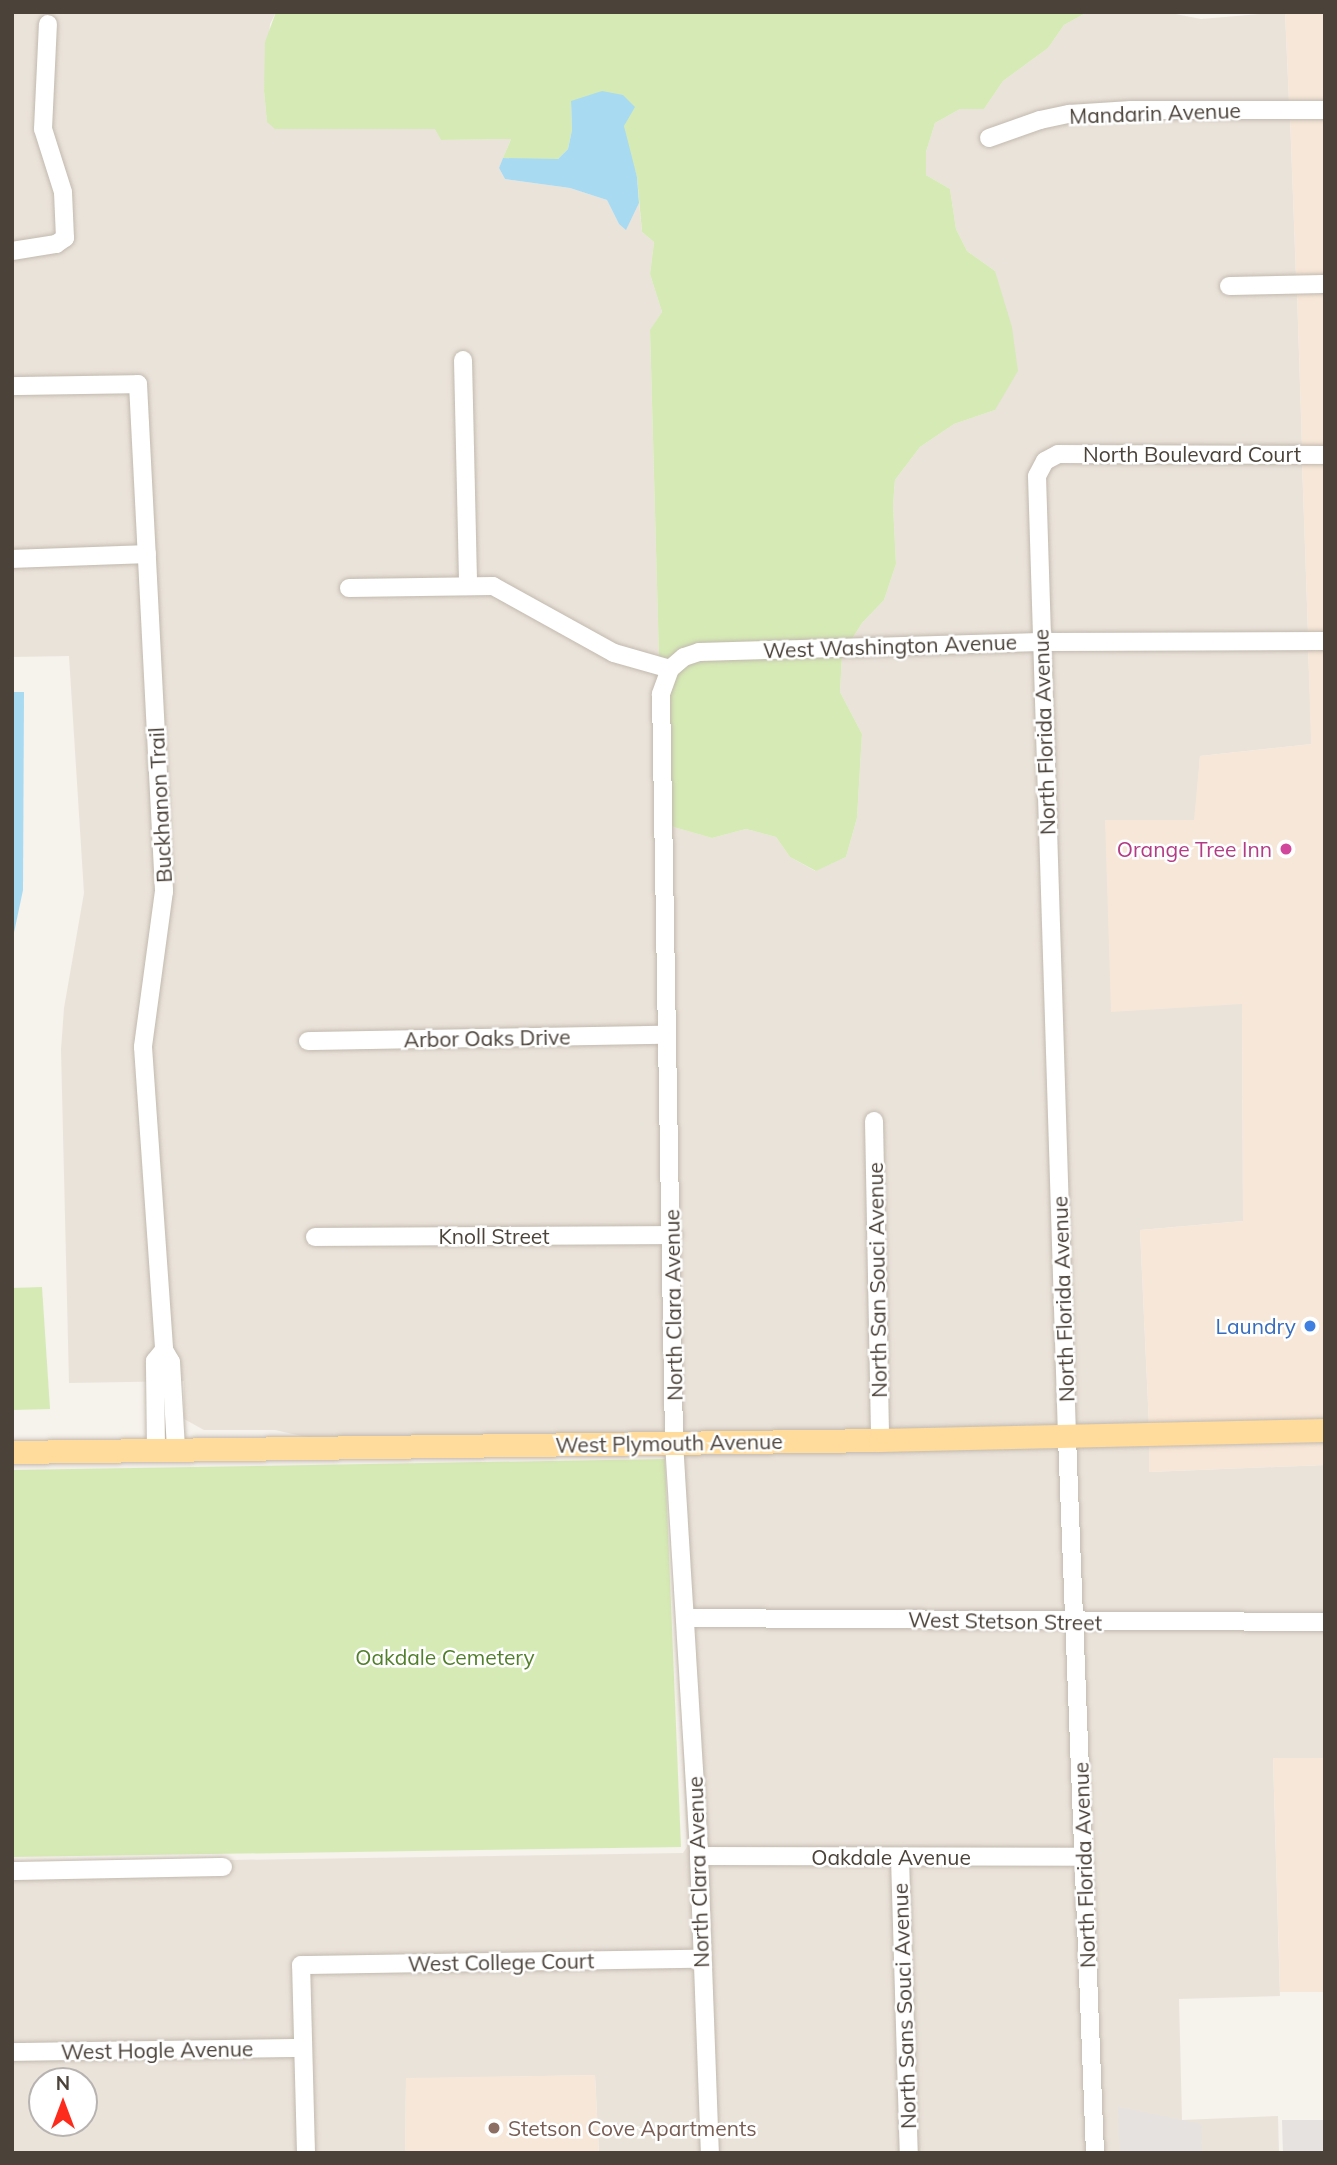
<!DOCTYPE html>
<html>
<head>
<meta charset="utf-8">
<style>
  body { margin:0 }
  #map { position:relative; width:1337px; height:2165px; overflow:hidden; background:#f6f2ec; font-family:Mulish,sans-serif }
  div>[style] { position:absolute }
  .residential>* { inset:0; background:#eae3da }
  .commercial>* { inset:0; background:#f7e7d8 }
  .green>* { inset:0; background:#d6eab5 }
  .parking>* { inset:0; background:#e5e2e0 }
  .water>* { inset:0; background:#a8daf2 }
  .roads { filter:drop-shadow(0 0 2px #c2b9ae) drop-shadow(0 0 2px #c2b9ae) }
  .minor>* { height:18px; margin:-9px; padding:0 9px; transform-origin:9px; border-radius:9px; background:#fff }
  .major>* { height:23px; margin:-11.5px; padding:0 11.5px; transform-origin:11.5px; border-radius:11.5px; background:#ffdb9c }
  .dots>* { width:19px; height:19px; translate:-50% -50%; box-sizing:border-box; border:4px solid #fff; border-radius:50% }
  span { translate:-50% -50%; white-space:nowrap; text-align:center; line-height:1.15; -webkit-text-stroke:5px #fff; paint-order:stroke }
  .street-label { font-size:21px; color:#4b4239 }
  .hotel-label { font-size:21px; color:#b23c85 }
  .right { translate:-100% -50%; text-align:right }
  .shop-label { font-size:21px; color:#366cbe }
  .park-label { font-size:21px; color:#517f2a }
  .education-label { font-size:21px; color:#785e54 }
  .left { translate:0 -50%; text-align:left }
  .frame { position:absolute; inset:0; border:14px solid #4b4239; pointer-events:none }
  .north { position:absolute; left:28px; top:2067px; width:70px; height:70px; box-sizing:border-box; background:#fff; border:2px solid #b7b3b0; border-radius:50%; rotate:0deg; font-size:19px; font-weight:700; line-height:28px; text-align:center; color:#4b4239 }
  .north::after { content:''; display:block; margin:auto; width:24px; height:32px; background:#fd2b1c; clip-path:polygon(50% 0,100% 100%,50% 72%,0 100%) }
</style>
</head>
<body>
<div id="map">
  <div class="residential">
    <div style="clip-path:polygon(12px 12px,276px 12px,270px 24px,264px 91px,267px 122px,436px 129px,441px 140px,511px 139px,499px 168px,505px 179px,570px 188px,607px 200px,619px 224px,626px 229px,639px 203px,642px 232px,654px 242px,650px 274px,662px 312px,650px 331px,659px 658px,617px 646px,474px 578px,469px 353px,456px 353px,461px 593px,491px 594px,659px 674px,666px 1227px,309px 1230px,308px 1245px,666px 1242px,668px 1435px,306px 1437px,275px 1430px,204px 1430px,184px 1419px,184px 1381px,69px 1383px,61px 1050px,64px 1008px,84px 893px,69px 656px,12px 657px)"></div>
    <div style="clip-path:polygon(1097px 12px,1165px 12px,1201px 19px,1285px 12px,1289px 102px,1038px 113px,981px 134px,985px 148px,1041px 128px,1069px 122px,1131px 118px,1290px 117px,1296px 277px,1223px 278px,1223px 293px,1297px 292px,1302px 447px,1061px 444px,1052px 447px,1042px 455px,1033px 634px,852px 639px,862px 623px,884px 600px,896px 564px,893px 505px,895px 480px,920px 447px,954px 424px,995px 410px,995px 271px,967px 251px,956px 229px,950px 189px,926px 175px,926px 152px,935px 123px,960px 109px,984px 109px,1003px 81px,1048px 48px,1064px 25px,1084px 14px)"></div>
    <div style="clip-path:polygon(1060px 462px,1302px 462px,1308px 633px,1047px 634px,1044px 478px,1050px 467px)"></div>
    <div style="clip-path:polygon(1308px 648px,1312px 744px,1200px 756px,1195px 820px,1106px 820px,1242px 1004px,1243px 1221px,1140px 1230px,1149px 1426px,1076px 1428px,1047px 650px)"></div>
    <div style="clip-path:polygon(1034px 650px,1062px 1428px,887px 1432px,880px 1113px,867px 1114px,873px 1432px,681px 1435px,670px 826px,712px 838px,746px 829px,776px 837px,790px 857px,815px 871px,846px 857px,857px 818px,862px 734px,840px 692px,842px 655px)"></div>
    <div style="clip-path:polygon(1149px 1442px,1149px 1472px,1325px 1465px,1325px 1614px,1082px 1615px,1076px 1443px)"></div>
    <div style="clip-path:polygon(1063px 1444px,1069px 1615px,691px 1610px,682px 1450px)"></div>
    <div style="clip-path:polygon(674px 1558px,693px 1856px,694px 1951px,295px 1958px,295px 2041px,12px 2045px,12px 1879px,230px 1874px,230px 1860px,683px 1853px,687px 1847px)"></div>
    <div style="clip-path:polygon(692px 1626px,1069px 1630px,1076px 1849px,706px 1848px)"></div>
    <div style="clip-path:polygon(1083px 1630px,1325px 1630px,1325px 1758px,1273px 1758px,1280px 1996px,1179px 1999px,1182px 2120px,1278px 2116px,1279px 2153px,1102px 2153px)"></div>
    <div style="clip-path:polygon(706px 1864px,893px 1866px,902px 2153px,717px 2153px)"></div>
    <div style="clip-path:polygon(1076px 1865px,1088px 2153px,916px 2153px,907px 1866px)"></div>
    <div style="clip-path:polygon(695px 1967px,703px 2153px,599px 2153px,595px 2075px,406px 2079px,405px 2153px,313px 2153px,308px 1973px)"></div>
    <div style="clip-path:polygon(evenodd,296px 2056px,300px 2153px,12px 2153px,12px 2060px,296px 2056px,42px 2081px,84px 2081px,84px 2123px,42px 2123px,42px 2081px)"></div>
  </div>
  <div class="commercial">
    <div style="clip-path:polygon(1285px 12px,1325px 12px,1325px 102px,1289px 102px)"></div>
    <div style="clip-path:polygon(1290px 117px,1325px 117px,1325px 276px,1296px 277px)"></div>
    <div style="clip-path:polygon(1325px 291px,1325px 447px,1302px 447px,1297px 292px)"></div>
    <div style="clip-path:polygon(1302px 462px,1325px 462px,1325px 633px,1308px 633px)"></div>
    <div style="clip-path:polygon(1308px 648px,1325px 648px,1325px 1422px,1149px 1426px,1140px 1230px,1243px 1221px,1242px 1004px,1111px 1012px,1105px 820px,1194px 820px,1200px 756px,1311px 744px)"></div>
    <div style="clip-path:polygon(1325px 1437px,1325px 1465px,1149px 1472px,1149px 1442px)"></div>
    <div style="clip-path:polygon(1273px 1758px,1325px 1758px,1325px 1992px,1280px 1992px)"></div>
    <div style="clip-path:polygon(595px 2075px,599px 2153px,405px 2153px,406px 2078px)"></div>
  </div>
  <div class="green">
    <div style="clip-path:polygon(276px 12px,1097px 12px,1084px 14px,1064px 25px,1048px 48px,1003px 81px,984px 109px,960px 109px,935px 123px,926px 152px,926px 175px,950px 189px,956px 229px,967px 251px,995px 271px,1012px 327px,1018px 371px,995px 410px,954px 424px,920px 447px,895px 480px,893px 505px,896px 564px,884px 600px,862px 623px,852px 639px,669px 660px,659px 658px,650px 330px,662px 312px,650px 274px,654px 242px,642px 232px,637px 177px,626px 142px,624px 126px,627px 116px,571px 101px,572px 130px,568px 149px,558px 159px,548px 160px,503px 158px,511px 139px,441px 140px,435px 129px,275px 129px,267px 122px,264px 91px,265px 42px)"></div>
    <div style="clip-path:polygon(842px 655px,840px 692px,862px 734px,857px 818px,846px 857px,816px 871px,790px 857px,776px 837px,746px 829px,712px 838px,670px 826px,668px 696px,676px 673px,700px 659px)"></div>
    <div style="clip-path:polygon(42px 1287px,50px 1409px,12px 1410px,12px 1288px)"></div>
    <div style="clip-path:polygon(665px 1459px,681px 1847px,12px 1857px,12px 1470px)"></div>
  </div>
  <div class="parking">
    <div style="clip-path:polygon(1118px 2107px,1201px 2124px,1202px 2153px,1120px 2153px)"></div>
    <div style="clip-path:polygon(1282px 2120px,1325px 2120px,1325px 2153px,1283px 2153px)"></div>
  </div>
  <div class="water">
    <div style="clip-path:polygon(602px 91px,623px 95px,635px 107px,624px 126px,637px 177px,639px 203px,626px 230px,619px 224px,607px 200px,570px 188px,505px 179px,499px 168px,503px 158px,558px 159px,568px 149px,572px 130px,571px 101px)"></div>
    <div style="clip-path:polygon(12px 692px,24px 692px,23px 890px,12px 942px)"></div>
  </div>
  <div class="roads">
    <div class="minor">
      <div style="left:989px;top:138px;width:54px;rotate:-19.4deg"></div>
      <div style="left:1040px;top:120px;width:30px;rotate:-12deg"></div>
      <div style="left:1069px;top:114px;width:62px;rotate:-3.7deg"></div>
      <div style="left:1131px;top:110px;width:194px"></div>
      <div style="left:12px;top:251px;width:45px;rotate:-9deg"></div>
      <div style="left:56px;top:244px;width:11px;rotate:-34deg"></div>
      <div style="left:65px;top:238px;width:46px;rotate:-92.5deg"></div>
      <div style="left:63px;top:192px;width:66px;rotate:-107.6deg"></div>
      <div style="left:43px;top:129px;width:105px;rotate:-87.3deg"></div>
      <div style="left:1229px;top:286px;width:96px;rotate:-1.2deg"></div>
      <div style="left:463px;top:360px;width:226px;rotate:88.7deg"></div>
      <div style="left:12px;top:386px;width:126px;rotate:-0.9deg"></div>
      <div style="left:138px;top:384px;width:508px;rotate:87.06deg"></div>
      <div style="left:164px;top:891px;width:157px;rotate:97.7deg"></div>
      <div style="left:143px;top:1047px;width:304px;rotate:86deg"></div>
      <div style="left:164px;top:1350px;width:14px;rotate:60deg"></div>
      <div style="left:171px;top:1362px;width:87px;rotate:86.7deg"></div>
      <div style="left:12px;top:559px;width:135px;rotate:-2.1deg"></div>
      <div style="left:349px;top:588px;width:144px;rotate:-0.8deg"></div>
      <div style="left:493px;top:586px;width:138px;rotate:29deg"></div>
      <div style="left:614px;top:653px;width:58px;rotate:15.9deg"></div>
      <div style="left:670px;top:669px;width:27px;rotate:110deg"></div>
      <div style="left:661px;top:694px;width:748px;rotate:89deg"></div>
      <div style="left:674px;top:1442px;width:415px;rotate:86.5deg"></div>
      <div style="left:699px;top:1856px;width:297px;rotate:87.9deg"></div>
      <div style="left:670px;top:669px;width:18px;rotate:-41deg"></div>
      <div style="left:684px;top:657px;width:16px;rotate:-18deg"></div>
      <div style="left:699px;top:652px;width:341px;rotate:-1.7deg"></div>
      <div style="left:1040px;top:642px;width:285px;rotate:-0.2deg"></div>
      <div style="left:308px;top:1041px;width:359px;rotate:-1deg"></div>
      <div style="left:874px;top:1121px;width:319px;rotate:88.9deg"></div>
      <div style="left:315px;top:1237px;width:358px;rotate:-0.3deg"></div>
      <div style="left:156px;top:1449px;width:88px;rotate:-90.7deg"></div>
      <div style="left:155px;top:1361px;width:14px;rotate:-51deg"></div>
      <div style="left:685px;top:1618px;width:640px;rotate:0.36deg"></div>
      <div style="left:699px;top:1856px;width:384px;rotate:0.1deg"></div>
      <div style="left:900px;top:1858px;width:295px;rotate:88.3deg"></div>
      <div style="left:12px;top:1871px;width:211px;rotate:-1.1deg"></div>
      <div style="left:12px;top:2052px;width:290px;rotate:-0.8deg"></div>
      <div style="left:306px;top:2153px;width:188px;rotate:-91.5deg"></div>
      <div style="left:301px;top:1965px;width:400px;rotate:-0.9deg"></div>
      <div style="left:1095px;top:2153px;width:718px;rotate:-92.24deg"></div>
      <div style="left:1067px;top:1436px;width:960px;rotate:-91.79deg"></div>
      <div style="left:1037px;top:476px;width:17px;rotate:-62deg"></div>
      <div style="left:1045px;top:461px;width:15px;rotate:-28deg"></div>
      <div style="left:1058px;top:454px;width:267px;rotate:0.2deg"></div>
    </div>
    <div class="major">
      <div style="left:12px;top:1452px;width:868px;rotate:-0.79deg"></div>
      <div style="left:880px;top:1440px;width:445px;rotate:-1.3deg"></div>
    </div>
  </div>
  <div class="dots">
    <div style="left:1286px;top:849px;background:#d1479c"></div>
    <div style="left:1310px;top:1326px;background:#3f7fe0"></div>
    <div style="left:494px;top:2128px;background:#8d6e63"></div>
  </div>
  <div class="street-label">
    <span style="left:1155px;top:113px;rotate:-2deg">Mandarin Avenue</span>
    <span style="left:1192px;top:454px">North Boulevard Court</span>
    <span style="left:890px;top:646px;rotate:-2deg">West Washington Avenue</span>
    <span style="left:1044px;top:732px;rotate:-92deg">North Florida Avenue</span>
    <span style="left:160px;top:805px;rotate:-93deg">Buckhanon Trail</span>
    <span style="left:487px;top:1038px;rotate:-1deg">Arbor Oaks Drive</span>
    <span style="left:494px;top:1236px">Knoll Street</span>
    <span style="left:877px;top:1280px;rotate:-91deg">North San Souci Avenue</span>
    <span style="left:1063px;top:1299px;rotate:-92deg">North Florida Avenue</span>
    <span style="left:673px;top:1305px;rotate:-91deg">North Clara Avenue</span>
    <span style="left:669px;top:1443px;rotate:-1deg">West Plymouth Avenue</span>
    <span style="left:1005px;top:1621px;rotate:1deg">West Stetson Street</span>
    <span style="left:891px;top:1857px">Oakdale Avenue</span>
    <span style="left:1084px;top:1865px;rotate:-92deg">North Florida Avenue</span>
    <span style="left:698px;top:1872px;rotate:-92deg">North Clara Avenue</span>
    <span style="left:501px;top:1962px;rotate:-1deg">West College Court</span>
    <span style="left:904px;top:2006px;rotate:-92deg">North Sans Souci Avenue</span>
    <span style="left:157px;top:2050px;rotate:-1deg">West Hogle Avenue</span>
  </div>
  <div class="hotel-label">
    <span class="right" style="left:1272px;top:849px">Orange Tree Inn</span>
  </div>
  <div class="shop-label">
    <span class="right" style="left:1296px;top:1326px">Laundry</span>
  </div>
  <div class="park-label">
    <span style="left:445px;top:1657px">Oakdale Cemetery</span>
  </div>
  <div class="education-label">
    <span class="left" style="left:508px;top:2128px">Stetson Cove Apartments</span>
  </div>
  <div class="frame"></div>
  <div class="north">N</div>
</div>
</body>
</html>
